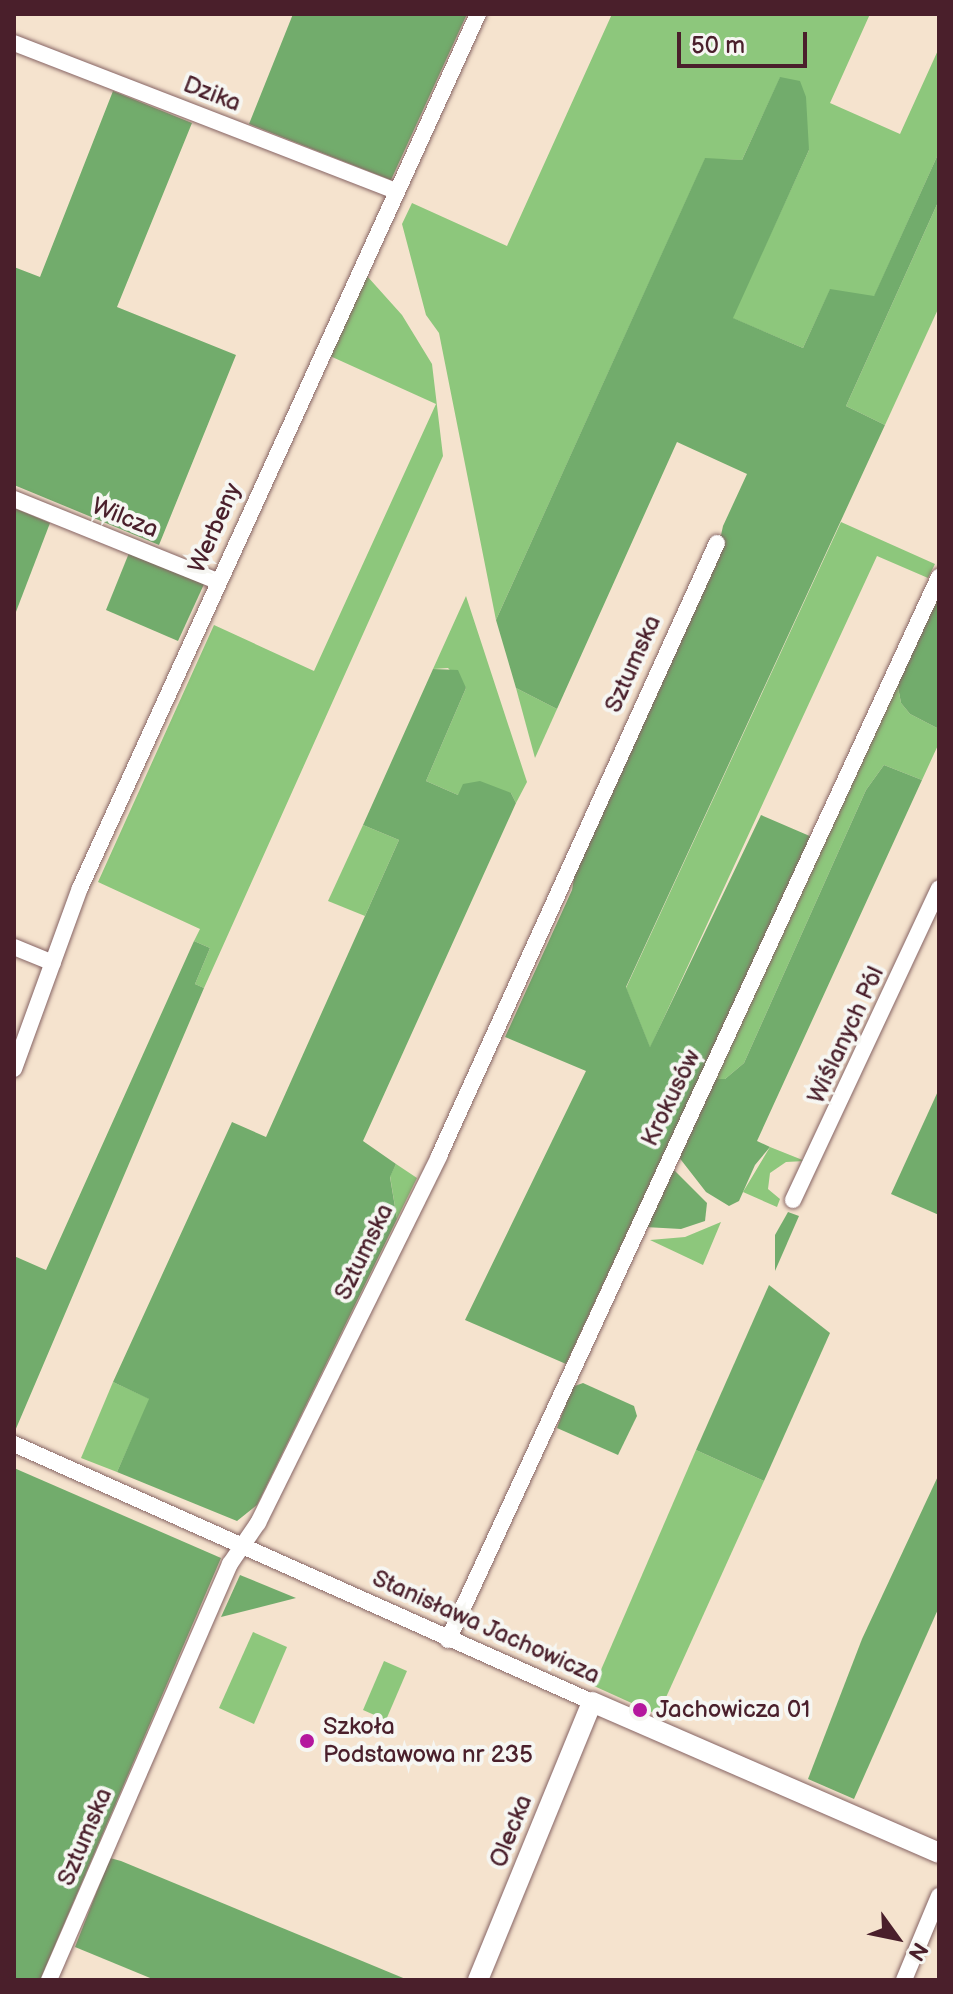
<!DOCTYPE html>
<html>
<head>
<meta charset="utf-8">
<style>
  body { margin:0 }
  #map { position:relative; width:953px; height:1994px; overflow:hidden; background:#f5e3ce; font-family:"Balsamiq Sans",sans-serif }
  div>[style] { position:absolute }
  .green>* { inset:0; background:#8dc77c }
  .forest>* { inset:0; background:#72ac6c }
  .roads { filter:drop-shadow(0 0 2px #866464) drop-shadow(0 0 2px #866464) }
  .minor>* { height:16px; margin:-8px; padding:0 8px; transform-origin:8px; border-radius:8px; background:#fff }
  .tertiary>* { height:20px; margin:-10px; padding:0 10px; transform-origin:10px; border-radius:10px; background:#fff }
  .dots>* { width:22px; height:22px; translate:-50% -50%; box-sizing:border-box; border:4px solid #f6f6f2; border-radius:50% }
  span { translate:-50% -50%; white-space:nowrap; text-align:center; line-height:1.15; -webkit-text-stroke:8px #f6f6f2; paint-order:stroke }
  .street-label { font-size:24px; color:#4a1f2b }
  .poi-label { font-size:24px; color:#4a1f2b }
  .left { translate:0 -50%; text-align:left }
  .frame { position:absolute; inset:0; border:16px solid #4a1f2b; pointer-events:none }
  .north { position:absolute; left:857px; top:1898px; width:80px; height:80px; -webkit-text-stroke:6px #f6f6f2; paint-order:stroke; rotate:123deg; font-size:22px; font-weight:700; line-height:32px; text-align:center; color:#4a1f2b }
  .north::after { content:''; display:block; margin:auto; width:28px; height:36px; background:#4a1f2b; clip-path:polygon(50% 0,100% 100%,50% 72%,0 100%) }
  .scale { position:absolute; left:677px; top:32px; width:130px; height:36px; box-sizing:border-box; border:4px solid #4a1f2b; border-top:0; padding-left:10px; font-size:24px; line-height:28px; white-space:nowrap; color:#4a1f2b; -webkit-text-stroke:6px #f6f6f2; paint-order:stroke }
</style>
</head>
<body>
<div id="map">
  <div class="green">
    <div style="clip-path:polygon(612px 14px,870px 14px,830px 103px,900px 134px,939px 48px,939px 152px,874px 297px,830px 290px,803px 348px,732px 318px,809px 150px,780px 78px,742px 160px,705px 159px,496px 620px,439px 333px,426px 315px,402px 224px,412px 203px,507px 246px)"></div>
    <div style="clip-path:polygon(939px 200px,939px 307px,885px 425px,846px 406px)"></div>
    <div style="clip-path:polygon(367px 276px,402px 315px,432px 364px,443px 456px,204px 988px,195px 984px,210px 948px,194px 941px,200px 929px,98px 882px,214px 625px,314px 671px,436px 404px,330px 356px)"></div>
    <div style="clip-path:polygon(841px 522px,935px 564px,928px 578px,877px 556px,650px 1048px,626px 988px)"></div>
    <div style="clip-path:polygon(466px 596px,527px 782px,516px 803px,511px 793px,458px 795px,426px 781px,466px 688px,448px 668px,433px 669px)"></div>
    <div style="clip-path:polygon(897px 682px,901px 703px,910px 714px,939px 729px,939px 743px,922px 780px,884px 765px,866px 790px,744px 1063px,725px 1079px,713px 1079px)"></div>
    <div style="clip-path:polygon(516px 688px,557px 709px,535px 758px)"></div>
    <div style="clip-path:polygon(363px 825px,399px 840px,365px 916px,328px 901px)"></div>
    <div style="clip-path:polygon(770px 1147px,805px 1161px,786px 1162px,770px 1173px,768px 1189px,780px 1199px,777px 1207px,743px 1192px)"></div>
    <div style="clip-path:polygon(396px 1164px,417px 1178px,397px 1219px,390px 1176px)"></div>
    <div style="clip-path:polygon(721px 1222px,703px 1265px,650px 1240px,685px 1237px)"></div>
    <div style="clip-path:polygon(113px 1382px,150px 1399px,117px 1472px,81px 1458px)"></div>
    <div style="clip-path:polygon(696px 1450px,764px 1481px,658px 1715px,594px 1686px)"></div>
    <div style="clip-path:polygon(253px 1632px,287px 1647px,254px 1724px,219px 1708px)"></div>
    <div style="clip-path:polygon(384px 1661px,407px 1671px,386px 1720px,363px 1710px)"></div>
  </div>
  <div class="forest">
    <div style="clip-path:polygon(293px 14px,467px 14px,391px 180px,249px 124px)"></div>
    <div style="clip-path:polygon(780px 77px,800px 81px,806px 97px,809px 150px,733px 318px,803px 348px,830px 289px,874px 296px,939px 152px,939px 200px,846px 406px,885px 425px,626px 987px,650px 1047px,761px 815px,812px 837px,566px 1364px,465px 1320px,586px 1071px,505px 1037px,572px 890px,577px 860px,716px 558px,723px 526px,747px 474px,677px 442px,557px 709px,516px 688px,496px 620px,705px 158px,742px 160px)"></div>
    <div style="clip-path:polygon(113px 91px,192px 123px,117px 307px,236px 355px,159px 545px,14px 485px,14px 267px,40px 277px)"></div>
    <div style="clip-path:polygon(14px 508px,50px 523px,14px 617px)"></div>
    <div style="clip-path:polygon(129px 553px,205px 582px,178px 641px,106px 610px)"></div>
    <div style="clip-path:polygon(939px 590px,939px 729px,910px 714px,901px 703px,897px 682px)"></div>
    <div style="clip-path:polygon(433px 669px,458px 670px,466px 688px,426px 781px,458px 795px,463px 784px,480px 781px,511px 793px,516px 803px,363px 1141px,396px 1164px,390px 1177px,397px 1219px,257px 1505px,237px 1521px,117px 1472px,149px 1399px,113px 1382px,232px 1122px,266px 1137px,365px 916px,399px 840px,363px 825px)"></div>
    <div style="clip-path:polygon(884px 765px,922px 780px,757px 1141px,770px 1147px,755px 1165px,739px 1201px,729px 1206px,706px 1192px,678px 1156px,713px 1079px,725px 1079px,744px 1063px,866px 790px)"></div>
    <div style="clip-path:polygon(194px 941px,210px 948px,195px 984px,204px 988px,15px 1431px,14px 1256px,46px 1270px)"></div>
    <div style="clip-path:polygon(939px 1089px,939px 1215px,891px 1194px)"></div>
    <div style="clip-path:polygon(672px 1168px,707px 1203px,705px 1221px,681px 1229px,645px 1227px)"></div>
    <div style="clip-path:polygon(788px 1212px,799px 1216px,775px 1271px,775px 1235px)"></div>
    <div style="clip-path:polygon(769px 1285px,830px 1333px,764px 1481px,696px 1450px)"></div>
    <div style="clip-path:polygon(583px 1383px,634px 1406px,637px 1416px,618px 1455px,557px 1428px,572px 1387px)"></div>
    <div style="clip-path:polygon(14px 1468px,221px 1558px,40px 1980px,14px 1980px)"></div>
    <div style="clip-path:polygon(939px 1474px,939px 1607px,854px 1799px,808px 1779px,862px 1639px)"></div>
    <div style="clip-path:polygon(240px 1575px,296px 1598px,221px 1617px)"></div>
    <div style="clip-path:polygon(110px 1858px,121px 1861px,408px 1980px,155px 1980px,75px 1947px)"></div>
  </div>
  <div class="roads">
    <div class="minor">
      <div style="left:14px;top:43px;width:407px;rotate:21.2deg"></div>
      <div style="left:14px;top:499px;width:219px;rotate:22deg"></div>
      <div style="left:14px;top:947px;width:42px;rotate:22.3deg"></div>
      <div style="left:14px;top:1069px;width:193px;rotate:-70deg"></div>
      <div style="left:80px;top:888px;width:960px;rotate:-65.52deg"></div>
      <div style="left:793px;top:1200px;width:344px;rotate:-64.9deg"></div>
      <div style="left:14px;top:1444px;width:633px;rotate:24.05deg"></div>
      <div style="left:448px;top:1640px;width:1171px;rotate:-65.21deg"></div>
      <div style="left:49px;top:1980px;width:454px;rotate:-66.5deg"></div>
      <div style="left:230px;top:1564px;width:50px;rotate:-55.7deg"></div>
      <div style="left:258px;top:1523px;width:409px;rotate:-63.7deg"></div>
      <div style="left:439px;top:1156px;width:673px;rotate:-65.61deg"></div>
      <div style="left:904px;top:1980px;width:91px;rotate:-67.4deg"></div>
    </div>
    <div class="tertiary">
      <div style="left:478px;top:1980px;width:300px;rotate:-67.7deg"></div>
      <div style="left:592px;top:1702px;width:378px;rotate:23.5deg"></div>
    </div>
  </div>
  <div class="dots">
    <div style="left:640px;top:1710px;background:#b5179e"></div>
    <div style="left:307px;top:1741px;background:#b5179e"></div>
  </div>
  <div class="street-label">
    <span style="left:212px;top:94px;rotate:21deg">Dzika</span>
    <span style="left:125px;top:518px;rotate:22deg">Wilcza</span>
    <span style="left:215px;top:528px;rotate:-66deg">Werbeny</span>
    <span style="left:633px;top:664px;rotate:-66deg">Sztumska</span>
    <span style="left:846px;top:1035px;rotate:-65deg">Wiślanych Pól</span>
    <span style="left:671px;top:1098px;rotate:-64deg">Krokusów</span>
    <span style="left:364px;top:1252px;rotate:-64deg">Sztumska</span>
    <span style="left:486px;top:1627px;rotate:24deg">Stanisława Jachowicza</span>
    <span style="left:511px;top:1831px;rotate:-68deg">Olecka</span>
    <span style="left:85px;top:1837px;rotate:-67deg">Sztumska</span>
  </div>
  <div class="poi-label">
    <span class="left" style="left:656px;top:1710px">Jachowicza 01</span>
    <span class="left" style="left:323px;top:1741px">Szkoła<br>Podstawowa nr 235</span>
  </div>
  <div class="frame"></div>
  <div class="north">N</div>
  <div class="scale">50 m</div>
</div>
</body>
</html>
